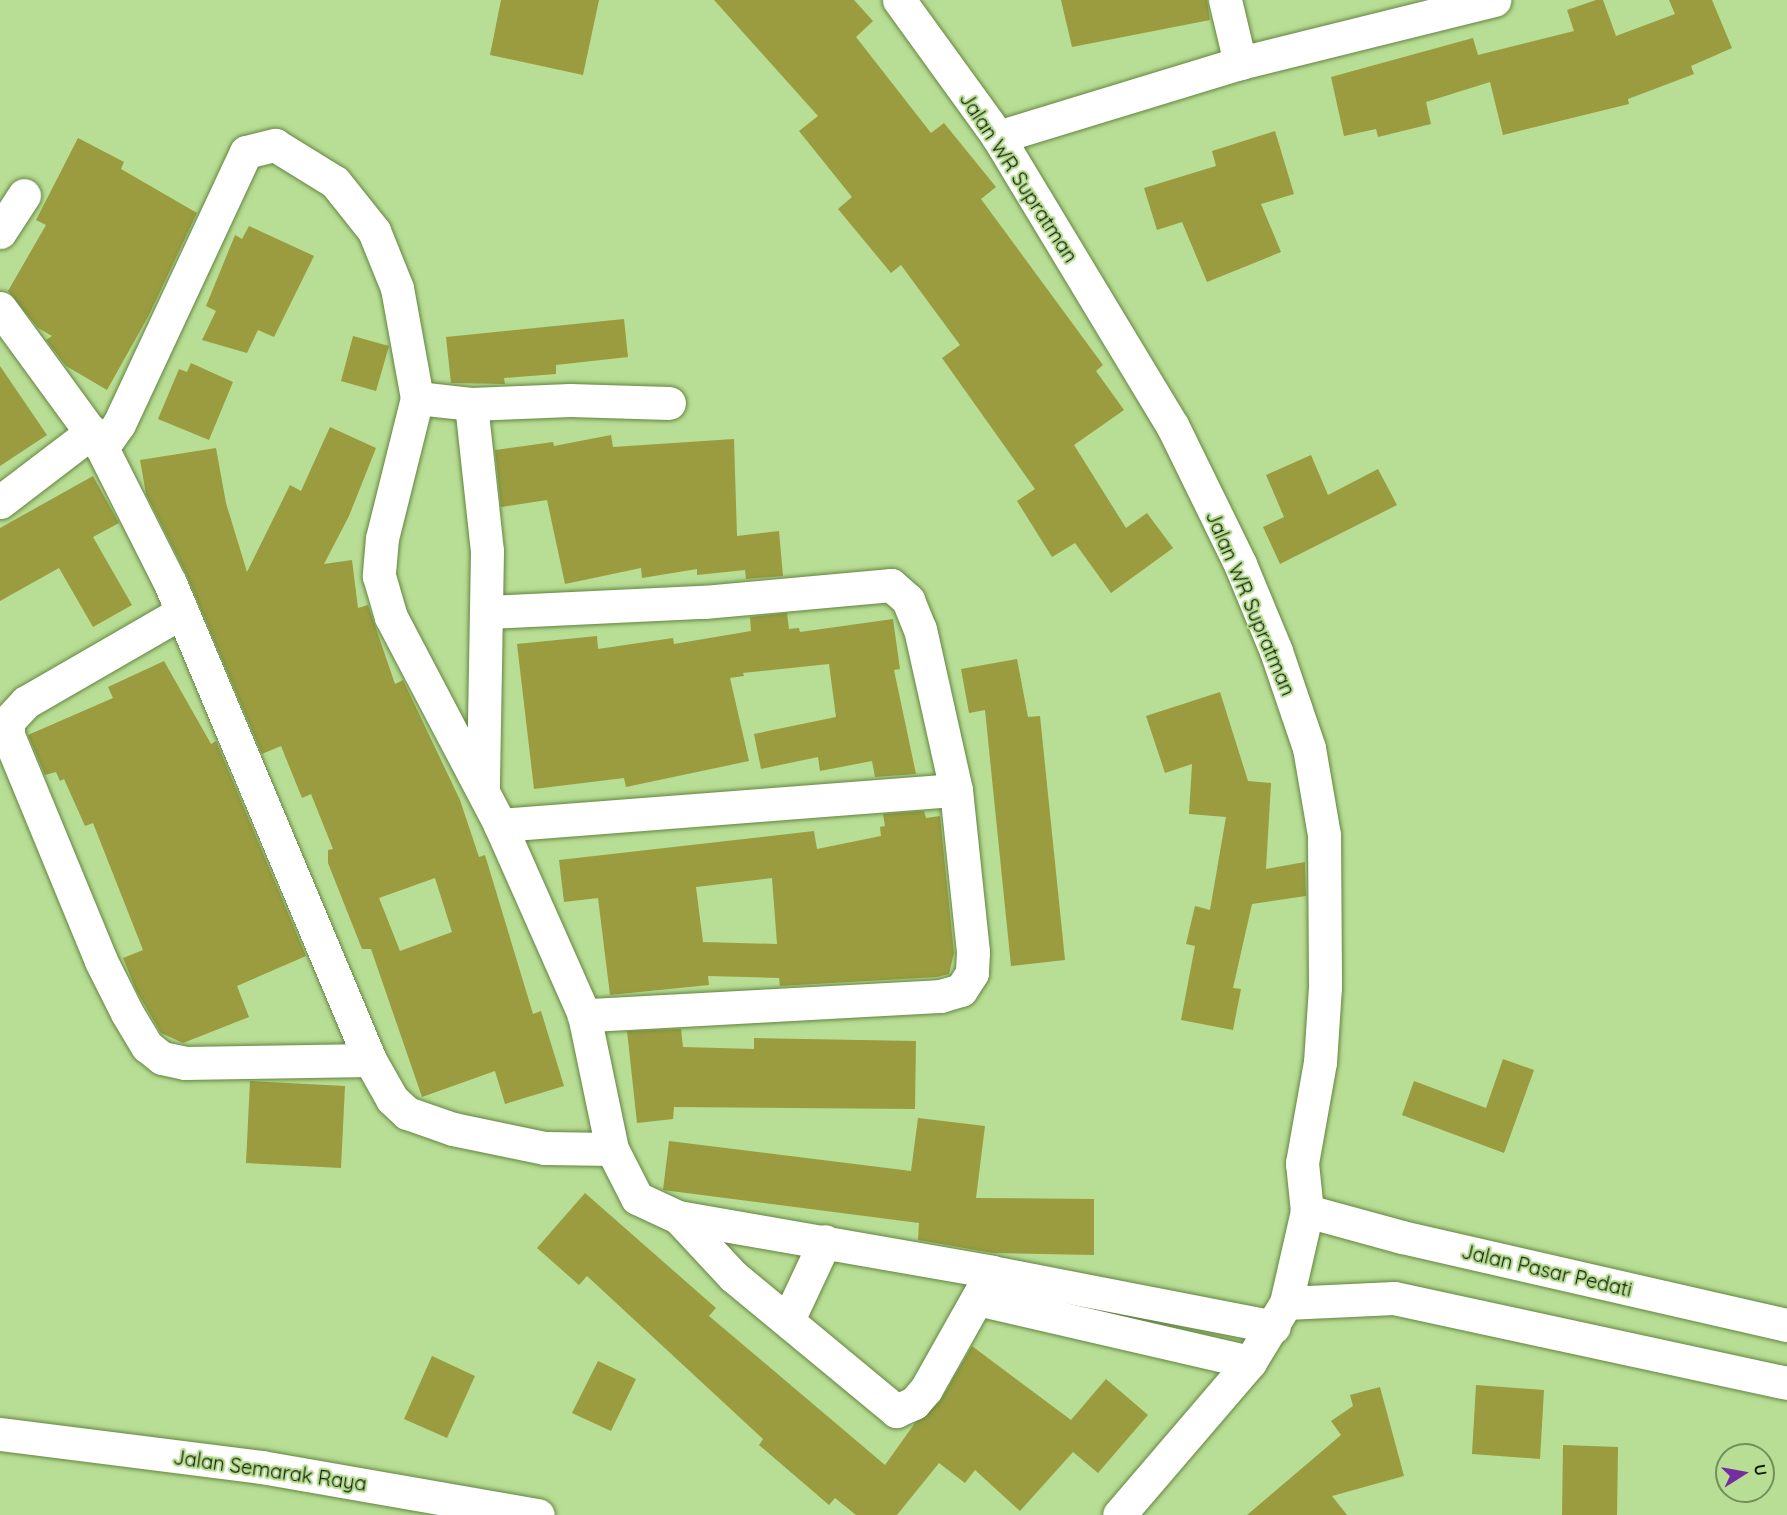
<!DOCTYPE html>
<html>
<head>
<meta charset="utf-8">
<style>
  body { margin:0 }
  #map { position:relative; width:1787px; height:1515px; overflow:hidden; background:#b8dd94; font-family:Quicksand,sans-serif }
  div>[style] { position:absolute }
  .building>* { inset:0; background:#9a9c3f }
  .roads { filter:drop-shadow(0 0 2px #648540) drop-shadow(0 0 2px #648540) }
  .minor>* { height:33px; margin:-16.5px; padding:0 16.5px; transform-origin:16.5px; border-radius:16.5px; background:#fff }
  .highway>* { height:33px; margin:-16.5px; padding:0 16.5px; transform-origin:16.5px; border-radius:16.5px; background:#fff }
  span { translate:-50% -50%; white-space:nowrap; text-align:center; line-height:1.15; -webkit-text-stroke:4.5px #b8dd94; paint-order:stroke }
  .street-label { font-size:20px; color:#0d1900 }
  .north { position:absolute; left:1715px; top:1443px; width:60px; height:60px; box-sizing:border-box; background:#b8dd94; border:2px solid #748f59; border-radius:50%; rotate:79deg; font-size:16px; font-weight:700; line-height:24px; text-align:center; color:#0d1900 }
  .north::after { content:''; display:block; margin:auto; width:21px; height:27px; background:#752da0; clip-path:polygon(50% 0,100% 100%,50% 72%,0 100%) }
</style>
</head>
<body>
<div id="map">
  <div class="building">
    <div style="clip-path:polygon(501px 0,599px 0,583px 75px,490px 55px)"></div>
    <div style="clip-path:polygon(714px 0,854px 0,873px 21px,856px 37px,931px 133px,944px 123px,996px 187px,981px 199px,1103px 365px,1096px 371px,1124px 410px,1074px 445px,1126px 528px,1147px 513px,1173px 548px,1111px 593px,1075px 543px,1052px 557px,1017px 501px,1035px 489px,942px 358px,960px 345px,901px 265px,891px 273px,838px 209px,852px 197px,799px 131px,818px 116px)"></div>
    <div style="clip-path:polygon(1061px 0,1207px 0,1210px 20px,1072px 47px)"></div>
    <div style="clip-path:polygon(1596px 0,1603px 0,1616px 36px,1675px 14px,1669px 0,1712px 0,1732px 48px,1691px 66px,1694px 74px,1628px 99px,1629px 104px,1503px 135px,1490px 82px,1426px 102px,1431px 124px,1378px 137px,1376px 129px,1344px 136px,1331px 77px,1473px 38px,1478px 55px,1574px 31px,1567px 10px)"></div>
    <div style="clip-path:polygon(1275px 131px,1294px 194px,1261px 204px,1281px 252px,1207px 282px,1182px 222px,1157px 230px,1144px 188px,1216px 166px,1212px 151px)"></div>
    <div style="clip-path:polygon(78px 138px,124px 162px,121px 169px,197px 213px,149px 315px,107px 390px,66px 366px,46px 340px,52px 336px,38px 328px,8px 291px,46px 225px,36px 220px)"></div>
    <div style="clip-path:polygon(249px 226px,314px 256px,274px 337px,258px 330px,247px 353px,202px 340px,216px 311px,206px 306px,235px 235px,242px 239px)"></div>
    <div style="clip-path:polygon(624px 319px,628px 357px,556px 365px,556px 374px,504px 378px,505px 384px,451px 383px,446px 337px)"></div>
    <div style="clip-path:polygon(353px 336px,389px 346px,376px 391px,341px 381px)"></div>
    <div style="clip-path:polygon(191px 363px,233px 382px,209px 440px,158px 419px,179px 369px,187px 372px)"></div>
    <div style="clip-path:polygon(0 366px,47px 435px,0 466px)"></div>
    <div style="clip-path:polygon(evenodd,330px 427px,376px 448px,349px 516px,324px 564px,352px 560px,358px 608px,368px 605px,395px 684px,403px 680px,460px 800px,479px 857px,485px 855px,533px 1014px,541px 1011px,564px 1086px,505px 1104px,495px 1071px,422px 1097px,371px 949px,362px 949px,328px 863px,328px 850px,333px 849px,311px 794px,302px 798px,281px 746px,262px 754px,187px 576px,146px 494px,140px 460px,216px 448px,226px 503px,247px 572px,290px 485px,301px 491px,330px 427px,435px 878px,452px 932px,400px 951px,379px 898px,435px 878px)"></div>
    <div style="clip-path:polygon(611px 435px,613px 447px,734px 439px,737px 536px,779px 531px,783px 576px,746px 579px,745px 570px,697px 575px,697px 569px,642px 578px,641px 568px,565px 584px,547px 500px,501px 507px,495px 450px,553px 442px,554px 446px)"></div>
    <div style="clip-path:polygon(1311px 455px,1328px 495px,1378px 469px,1397px 505px,1280px 564px,1263px 527px,1284px 517px,1266px 475px)"></div>
    <div style="clip-path:polygon(93px 476px,119px 523px,93px 537px,132px 605px,93px 627px,59px 568px,0 601px,0 528px)"></div>
    <div style="clip-path:polygon(787px 613px,789px 629px,799px 628px,800px 632px,893px 619px,900px 669px,894px 670px,916px 774px,875px 777px,872px 761px,820px 771px,818px 757px,761px 769px,754px 734px,836px 717px,829px 664px,743px 673px,744px 676px,730px 678px,749px 761px,626px 787px,624px 778px,534px 789px,517px 644px,597px 636px,598px 649px,673px 638px,674px 644px,751px 631px,750px 617px)"></div>
    <div style="clip-path:polygon(1017px 659px,1028px 717px,1040px 716px,1065px 960px,1011px 966px,985px 710px,969px 713px,961px 669px)"></div>
    <div style="clip-path:polygon(164px 661px,211px 744px,216px 741px,306px 956px,237px 986px,249px 1017px,183px 1043px,161px 1033px,136px 990px,123px 958px,143px 950px,93px 823px,85px 826px,64px 779px,60px 781px,56px 772px,45px 775px,28px 735px,113px 698px,108px 687px)"></div>
    <div style="clip-path:polygon(1220px 692px,1248px 781px,1271px 783px,1266px 869px,1305px 862px,1305px 868px,1306px 896px,1252px 904px,1233px 988px,1241px 989px,1233px 1030px,1181px 1020px,1195px 946px,1186px 944px,1195px 906px,1210px 910px,1226px 817px,1189px 814px,1192px 764px,1165px 773px,1146px 716px)"></div>
    <div style="clip-path:polygon(evenodd,924px 811px,926px 818px,940px 816px,954px 953px,949px 974px,937px 977px,780px 986px,779px 978px,708px 976px,709px 985px,610px 995px,598px 898px,564px 902px,559px 860px,814px 831px,817px 849px,881px 836px,880px 827px,885px 826px,883px 814px,924px 811px,772px 878px,777px 944px,703px 942px,696px 887px,772px 878px)"></div>
    <div style="clip-path:polygon(681px 1029px,683px 1047px,754px 1049px,754px 1038px,916px 1041px,915px 1109px,674px 1107px,673px 1119px,637px 1123px,627px 1031px)"></div>
    <div style="clip-path:polygon(1503px 1059px,1534px 1070px,1504px 1153px,1402px 1115px,1414px 1081px,1486px 1108px)"></div>
    <div style="clip-path:polygon(250px 1081px,345px 1086px,341px 1168px,246px 1163px)"></div>
    <div style="clip-path:polygon(918px 1118px,985px 1126px,976px 1198px,1094px 1199px,1094px 1255px,993px 1253px,918px 1240px,919px 1223px,663px 1190px,669px 1141px,911px 1171px)"></div>
    <div style="clip-path:polygon(585px 1193px,716px 1308px,709px 1316px,885px 1465px,915px 1423px,940px 1401px,972px 1346px,1071px 1420px,1106px 1379px,1148px 1415px,1098px 1473px,1073px 1452px,1020px 1511px,975px 1470px,965px 1483px,939px 1463px,897px 1515px,856px 1515px,835px 1498px,829px 1505px,759px 1445px,763px 1439px,587px 1276px,579px 1285px,537px 1248px)"></div>
    <div style="clip-path:polygon(432px 1356px,475px 1376px,447px 1438px,404px 1419px)"></div>
    <div style="clip-path:polygon(598px 1361px,636px 1379px,611px 1431px,572px 1413px)"></div>
    <div style="clip-path:polygon(1476px 1385px,1544px 1390px,1540px 1459px,1472px 1454px)"></div>
    <div style="clip-path:polygon(1380px 1387px,1404px 1476px,1332px 1496px,1347px 1515px,1247px 1515px,1341px 1435px,1331px 1421px,1353px 1406px,1350px 1395px)"></div>
    <div style="clip-path:polygon(1563px 1445px,1618px 1447px,1617px 1515px,1562px 1515px)"></div>
  </div>
  <div class="roads">
    <div class="minor">
      <div style="left:1225px;top:0;width:65px;rotate:76.6deg"></div>
      <div style="left:998px;top:137px;width:253px;rotate:-17deg"></div>
      <div style="left:1240px;top:63px;width:262px;rotate:-13.9deg"></div>
      <div style="left:0;top:232px;width:44px;rotate:-57deg"></div>
      <div style="left:0;top:308px;width:173px;rotate:53.9deg"></div>
      <div style="left:102px;top:448px;width:29px;rotate:-55deg"></div>
      <div style="left:119px;top:424px;width:300px;rotate:-65deg"></div>
      <div style="left:246px;top:152px;width:30px;rotate:-14deg"></div>
      <div style="left:275px;top:145px;width:70px;rotate:31.7deg"></div>
      <div style="left:335px;top:182px;width:63px;rotate:51.5deg"></div>
      <div style="left:374px;top:231px;width:61px;rotate:68deg"></div>
      <div style="left:397px;top:288px;width:112px;rotate:79.7deg"></div>
      <div style="left:417px;top:398px;width:144px;rotate:104deg"></div>
      <div style="left:382px;top:538px;width:38px;rotate:95deg"></div>
      <div style="left:379px;top:576px;width:43px;rotate:73.7deg"></div>
      <div style="left:391px;top:617px;width:235px;rotate:62.3deg"></div>
      <div style="left:500px;top:825px;width:208px;rotate:66.1deg"></div>
      <div style="left:584px;top:1015px;width:137px;rotate:78.2deg"></div>
      <div style="left:612px;top:1149px;width:55px;rotate:63deg"></div>
      <div style="left:637px;top:1198px;width:45px;rotate:24.9deg"></div>
      <div style="left:678px;top:1217px;width:319px;rotate:9.9deg"></div>
      <div style="left:992px;top:1272px;width:287px;rotate:11deg"></div>
      <div style="left:417px;top:398px;width:54px;rotate:6.3deg"></div>
      <div style="left:471px;top:404px;width:99px;rotate:-2.3deg"></div>
      <div style="left:570px;top:400px;width:99px;rotate:1.7deg"></div>
      <div style="left:471px;top:404px;width:148px;rotate:83.8deg"></div>
      <div style="left:487px;top:551px;width:238px;rotate:91deg"></div>
      <div style="left:102px;top:448px;width:151px;rotate:63.3deg"></div>
      <div style="left:170px;top:583px;width:517px;rotate:67.25deg"></div>
      <div style="left:370px;top:1060px;width:45px;rotate:60.6deg"></div>
      <div style="left:392px;top:1099px;width:21px;rotate:43deg"></div>
      <div style="left:407px;top:1113px;width:49px;rotate:19.2deg"></div>
      <div style="left:453px;top:1129px;width:94px;rotate:11.7deg"></div>
      <div style="left:545px;top:1148px;width:67px;rotate:0.9deg"></div>
      <div style="left:0;top:502px;width:116px;rotate:-37.3deg"></div>
      <div style="left:182px;top:612px;width:180px;rotate:150deg"></div>
      <div style="left:26px;top:702px;width:26px;rotate:133deg"></div>
      <div style="left:8px;top:721px;width:14px;rotate:90deg"></div>
      <div style="left:8px;top:735px;width:244px;rotate:67.6deg"></div>
      <div style="left:101px;top:961px;width:58px;rotate:63.4deg"></div>
      <div style="left:127px;top:1013px;width:39px;rotate:59deg"></div>
      <div style="left:147px;top:1046px;width:19px;rotate:39deg"></div>
      <div style="left:162px;top:1058px;width:24px;rotate:12deg"></div>
      <div style="left:185px;top:1063px;width:185px;rotate:-0.9deg"></div>
      <div style="left:488px;top:612px;width:216px;rotate:-2.7deg"></div>
      <div style="left:704px;top:602px;width:188px;rotate:-5.2deg"></div>
      <div style="left:891px;top:585px;width:23px;rotate:41deg"></div>
      <div style="left:908px;top:600px;width:31px;rotate:68deg"></div>
      <div style="left:920px;top:629px;width:165px;rotate:77.4deg"></div>
      <div style="left:956px;top:790px;width:163px;rotate:84deg"></div>
      <div style="left:973px;top:952px;width:21px;rotate:93deg"></div>
      <div style="left:972px;top:973px;width:20px;rotate:123deg"></div>
      <div style="left:961px;top:990px;width:22px;rotate:164deg"></div>
      <div style="left:940px;top:996px;width:357px;rotate:176.9deg"></div>
      <div style="left:500px;top:825px;width:457px;rotate:-4.4deg"></div>
      <div style="left:678px;top:1217px;width:81px;rotate:47deg"></div>
      <div style="left:733px;top:1276px;width:212px;rotate:39.6deg"></div>
      <div style="left:896px;top:1411px;width:20px;rotate:-24deg"></div>
      <div style="left:914px;top:1403px;width:18px;rotate:-49deg"></div>
      <div style="left:926px;top:1389px;width:134px;rotate:-60.6deg"></div>
      <div style="left:977px;top:1299px;width:280px;rotate:13deg"></div>
      <div style="left:788px;top:1320px;width:87px;rotate:-64.9deg"></div>
      <div style="left:0;top:1434px;width:264px;rotate:7.2deg"></div>
      <div style="left:262px;top:1467px;width:280px;rotate:9.9deg"></div>
    </div>
    <div class="highway">
      <div style="left:899px;top:0;width:169px;rotate:54.1deg"></div>
      <div style="left:998px;top:137px;width:336px;rotate:58.9deg"></div>
      <div style="left:1172px;top:425px;width:155px;rotate:63.9deg"></div>
      <div style="left:1240px;top:564px;width:94px;rotate:67.5deg"></div>
      <div style="left:1276px;top:651px;width:102px;rotate:71.2deg"></div>
      <div style="left:1309px;top:748px;width:88px;rotate:80.2deg"></div>
      <div style="left:1324px;top:835px;width:152px;rotate:89.6deg"></div>
      <div style="left:1325px;top:987px;width:75px;rotate:93.8deg"></div>
      <div style="left:1320px;top:1062px;width:103px;rotate:100.1deg"></div>
      <div style="left:1302px;top:1163px;width:48px;rotate:84.1deg"></div>
      <div style="left:1307px;top:1211px;width:94px;rotate:102.9deg"></div>
      <div style="left:1286px;top:1303px;width:69px;rotate:121.4deg"></div>
      <div style="left:1250px;top:1362px;width:201px;rotate:130.6deg"></div>
      <div style="left:1307px;top:1211px;width:98px;rotate:15.3deg"></div>
      <div style="left:1402px;top:1237px;width:395px;rotate:12.9deg"></div>
      <div style="left:1286px;top:1303px;width:108px;rotate:-2.7deg"></div>
      <div style="left:1394px;top:1298px;width:402px;rotate:12.2deg"></div>
    </div>
  </div>
  <div class="street-label">
    <span style="left:1019px;top:177px;rotate:57deg">Jalan WR Supratman</span>
    <span style="left:1251px;top:603px;rotate:67deg">Jalan WR Supratman</span>
    <span style="left:1547px;top:1270px;rotate:13deg">Jalan Pasar Pedati</span>
    <span style="left:270px;top:1470px;rotate:8deg">Jalan Semarak Raya</span>
  </div>
  <div class="north">U</div>
</div>
</body>
</html>
